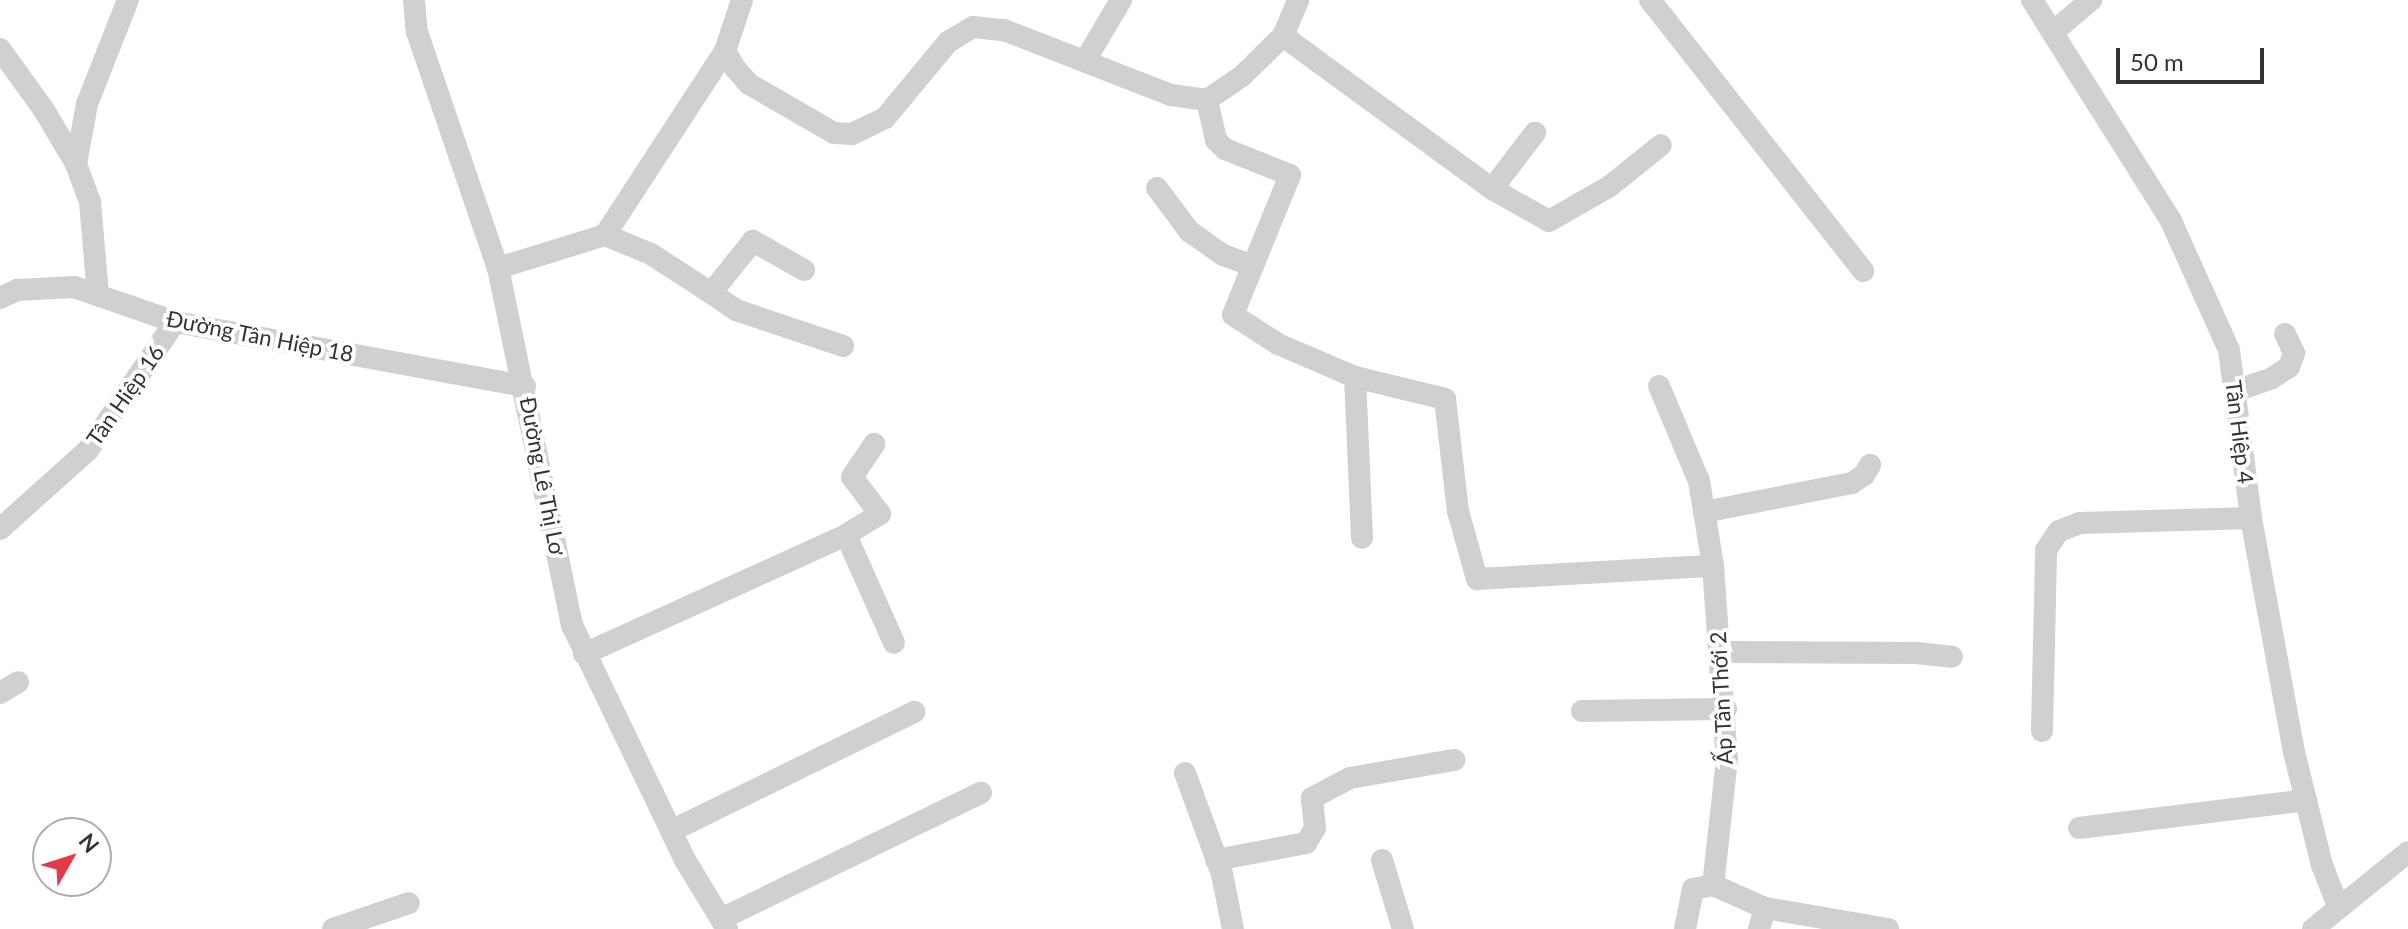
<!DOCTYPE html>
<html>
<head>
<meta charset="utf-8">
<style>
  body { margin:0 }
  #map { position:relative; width:2408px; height:929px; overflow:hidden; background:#fff; font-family:Lato,sans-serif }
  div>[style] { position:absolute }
  .minor>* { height:22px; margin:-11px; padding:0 11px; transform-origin:11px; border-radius:11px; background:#d0d0d0 }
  span { translate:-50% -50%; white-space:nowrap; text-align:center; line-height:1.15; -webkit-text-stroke:8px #fff; paint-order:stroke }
  .street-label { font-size:22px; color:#333 }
  .north { position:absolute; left:32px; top:817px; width:80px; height:80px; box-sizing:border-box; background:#fff; border:2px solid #adadad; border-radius:50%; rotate:51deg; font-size:22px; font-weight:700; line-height:32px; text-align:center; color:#333 }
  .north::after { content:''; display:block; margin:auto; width:28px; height:36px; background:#e63946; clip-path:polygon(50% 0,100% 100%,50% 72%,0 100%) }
  .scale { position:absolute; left:2116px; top:48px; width:148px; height:36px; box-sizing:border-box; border:4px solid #333; border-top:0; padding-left:10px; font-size:24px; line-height:28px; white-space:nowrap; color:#333; -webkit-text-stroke:6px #fff; paint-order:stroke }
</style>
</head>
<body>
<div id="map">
  <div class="minor">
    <div style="left:414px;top:0;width:32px;rotate:85deg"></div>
    <div style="left:417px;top:32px;width:250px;rotate:71.1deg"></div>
    <div style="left:498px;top:268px;width:365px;rotate:78.3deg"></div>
    <div style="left:572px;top:625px;width:261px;rotate:64.3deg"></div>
    <div style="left:685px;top:860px;width:81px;rotate:58.7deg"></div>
    <div style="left:742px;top:0;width:54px;rotate:108.4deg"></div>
    <div style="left:725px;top:51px;width:20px;rotate:60deg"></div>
    <div style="left:735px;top:68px;width:21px;rotate:49deg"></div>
    <div style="left:749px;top:84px;width:98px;rotate:30deg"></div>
    <div style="left:834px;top:133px;width:18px;rotate:3deg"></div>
    <div style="left:852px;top:134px;width:37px;rotate:-26deg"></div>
    <div style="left:885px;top:118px;width:99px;rotate:-50.3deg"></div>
    <div style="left:948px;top:42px;width:29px;rotate:-31deg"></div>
    <div style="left:973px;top:27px;width:31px;rotate:6deg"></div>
    <div style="left:1004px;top:30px;width:179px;rotate:21.3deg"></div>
    <div style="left:1171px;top:95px;width:36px;rotate:8deg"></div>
    <div style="left:1207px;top:100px;width:42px;rotate:-34.4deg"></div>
    <div style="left:1242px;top:76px;width:57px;rotate:-44.3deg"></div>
    <div style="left:1283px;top:36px;width:39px;rotate:-67deg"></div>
    <div style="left:1650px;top:0;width:345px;rotate:51.8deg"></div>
    <div style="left:2032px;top:0;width:261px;rotate:57.8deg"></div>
    <div style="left:2171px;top:221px;width:141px;rotate:65.8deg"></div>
    <div style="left:2229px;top:350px;width:169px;rotate:82.5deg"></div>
    <div style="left:2251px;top:518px;width:238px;rotate:79.6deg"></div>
    <div style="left:2294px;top:752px;width:116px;rotate:76.1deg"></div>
    <div style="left:2322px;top:865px;width:44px;rotate:68.7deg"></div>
    <div style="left:2053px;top:32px;width:50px;rotate:-40.1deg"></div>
    <div style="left:1283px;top:36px;width:259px;rotate:36.2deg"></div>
    <div style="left:1492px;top:189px;width:65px;rotate:29.3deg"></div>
    <div style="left:1549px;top:221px;width:70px;rotate:-29.8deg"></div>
    <div style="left:1610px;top:186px;width:65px;rotate:-38.8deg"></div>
    <div style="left:0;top:49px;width:75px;rotate:54.2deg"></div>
    <div style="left:44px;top:110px;width:63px;rotate:59.3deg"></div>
    <div style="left:76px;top:164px;width:40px;rotate:69.8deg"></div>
    <div style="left:90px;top:202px;width:93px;rotate:85.1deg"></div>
    <div style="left:1085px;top:61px;width:71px;rotate:-59.5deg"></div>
    <div style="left:1207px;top:100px;width:41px;rotate:77.3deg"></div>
    <div style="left:1216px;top:140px;width:13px;rotate:45deg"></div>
    <div style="left:1225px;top:149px;width:70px;rotate:21.8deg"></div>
    <div style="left:1290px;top:175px;width:151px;rotate:112.2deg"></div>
    <div style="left:1233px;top:315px;width:54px;rotate:32.8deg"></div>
    <div style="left:1278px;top:344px;width:84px;rotate:23.2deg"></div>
    <div style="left:1355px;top:377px;width:93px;rotate:13.7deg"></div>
    <div style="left:1445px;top:399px;width:113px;rotate:83.4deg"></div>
    <div style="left:1458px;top:511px;width:71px;rotate:74.4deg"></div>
    <div style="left:1477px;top:579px;width:236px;rotate:-3.2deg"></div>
    <div style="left:76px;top:164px;width:61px;rotate:-79.6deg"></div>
    <div style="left:87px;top:104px;width:112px;rotate:-68.5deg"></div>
    <div style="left:1157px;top:188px;width:54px;rotate:53.3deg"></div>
    <div style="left:1189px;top:231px;width:42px;rotate:35.2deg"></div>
    <div style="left:1223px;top:255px;width:32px;rotate:20deg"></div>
    <div style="left:1492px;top:189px;width:71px;rotate:-52.5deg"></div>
    <div style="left:605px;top:235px;width:220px;rotate:-56.9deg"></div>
    <div style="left:498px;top:268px;width:112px;rotate:-17.1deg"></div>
    <div style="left:605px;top:235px;width:50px;rotate:22.4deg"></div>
    <div style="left:651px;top:254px;width:72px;rotate:33deg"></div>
    <div style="left:804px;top:270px;width:59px;rotate:-150.4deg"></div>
    <div style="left:753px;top:241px;width:67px;rotate:128.9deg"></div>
    <div style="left:711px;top:293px;width:30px;rotate:34deg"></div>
    <div style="left:736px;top:310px;width:113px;rotate:18.6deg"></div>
    <div style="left:0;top:298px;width:19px;rotate:-25deg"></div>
    <div style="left:17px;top:290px;width:57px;rotate:-3deg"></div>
    <div style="left:74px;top:287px;width:107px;rotate:19.1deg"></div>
    <div style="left:175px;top:322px;width:356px;rotate:10.4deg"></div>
    <div style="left:1355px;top:377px;width:161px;rotate:87.5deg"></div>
    <div style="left:1659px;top:386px;width:103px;rotate:67.2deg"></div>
    <div style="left:1699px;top:481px;width:86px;rotate:80.6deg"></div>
    <div style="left:1713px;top:566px;width:194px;rotate:85.9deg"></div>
    <div style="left:1727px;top:759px;width:127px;rotate:96.3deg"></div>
    <div style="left:1713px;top:885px;width:57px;rotate:23.9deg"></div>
    <div style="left:1765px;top:908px;width:125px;rotate:9.7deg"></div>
    <div style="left:2235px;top:391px;width:39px;rotate:-19deg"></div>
    <div style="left:2272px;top:378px;width:20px;rotate:-33deg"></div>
    <div style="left:2289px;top:367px;width:15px;rotate:-70deg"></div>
    <div style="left:2294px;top:353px;width:21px;rotate:-115deg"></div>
    <div style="left:1704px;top:512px;width:151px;rotate:-11.1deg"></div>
    <div style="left:1852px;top:483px;width:14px;rotate:-34deg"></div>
    <div style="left:1864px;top:475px;width:12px;rotate:-59deg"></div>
    <div style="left:0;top:529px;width:118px;rotate:-41.9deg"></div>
    <div style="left:88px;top:450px;width:155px;rotate:-55.8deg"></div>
    <div style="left:846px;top:535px;width:118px;rotate:66deg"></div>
    <div style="left:1721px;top:652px;width:195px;rotate:0.3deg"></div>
    <div style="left:1916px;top:653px;width:36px;rotate:6deg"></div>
    <div style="left:584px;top:654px;width:288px;rotate:-24.4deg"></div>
    <div style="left:846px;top:535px;width:40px;rotate:-32deg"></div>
    <div style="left:880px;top:514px;width:46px;rotate:-127.1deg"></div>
    <div style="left:852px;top:477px;width:40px;rotate:-56deg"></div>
    <div style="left:0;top:693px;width:21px;rotate:-31deg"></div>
    <div style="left:1582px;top:711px;width:144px;rotate:-0.8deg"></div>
    <div style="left:2042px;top:731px;width:181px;rotate:-88.7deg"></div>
    <div style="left:2046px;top:550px;width:23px;rotate:-56deg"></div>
    <div style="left:2059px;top:531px;width:22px;rotate:-21deg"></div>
    <div style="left:2080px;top:523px;width:171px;rotate:-1.7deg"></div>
    <div style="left:1185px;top:773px;width:108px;rotate:69.9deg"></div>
    <div style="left:1222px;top:874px;width:56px;rotate:78.7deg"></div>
    <div style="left:2079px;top:828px;width:229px;rotate:-7deg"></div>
    <div style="left:671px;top:831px;width:271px;rotate:-26.1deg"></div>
    <div style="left:1216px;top:860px;width:92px;rotate:-10.7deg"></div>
    <div style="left:1306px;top:843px;width:17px;rotate:-59deg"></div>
    <div style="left:1315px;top:828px;width:30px;rotate:-96deg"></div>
    <div style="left:1312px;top:798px;width:43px;rotate:-27.8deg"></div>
    <div style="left:1350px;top:778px;width:106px;rotate:-9.8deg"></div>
    <div style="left:1382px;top:860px;width:72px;rotate:73.1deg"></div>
    <div style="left:721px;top:919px;width:289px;rotate:-25.9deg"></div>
    <div style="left:333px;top:929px;width:80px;rotate:-18.9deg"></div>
    <div style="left:1685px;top:929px;width:41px;rotate:-78.7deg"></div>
    <div style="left:1693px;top:889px;width:20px;rotate:-11deg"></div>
    <div style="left:1759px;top:929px;width:22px;rotate:-74deg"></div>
    <div style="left:2313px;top:929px;width:122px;rotate:-39deg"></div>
  </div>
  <div class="street-label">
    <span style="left:260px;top:336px;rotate:11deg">Đường Tân Hiệp 18</span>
    <span style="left:125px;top:395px;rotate:-55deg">Tân Hiệp 16</span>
    <span style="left:2240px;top:432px;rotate:83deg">Tân Hiệp 4</span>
    <span style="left:543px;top:476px;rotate:79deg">Đường Lê Thị Lơ</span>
    <span style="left:1721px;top:698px;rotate:-93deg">Ấp Tân Thới 2</span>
  </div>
  <div class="north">N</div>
  <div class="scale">50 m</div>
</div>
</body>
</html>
